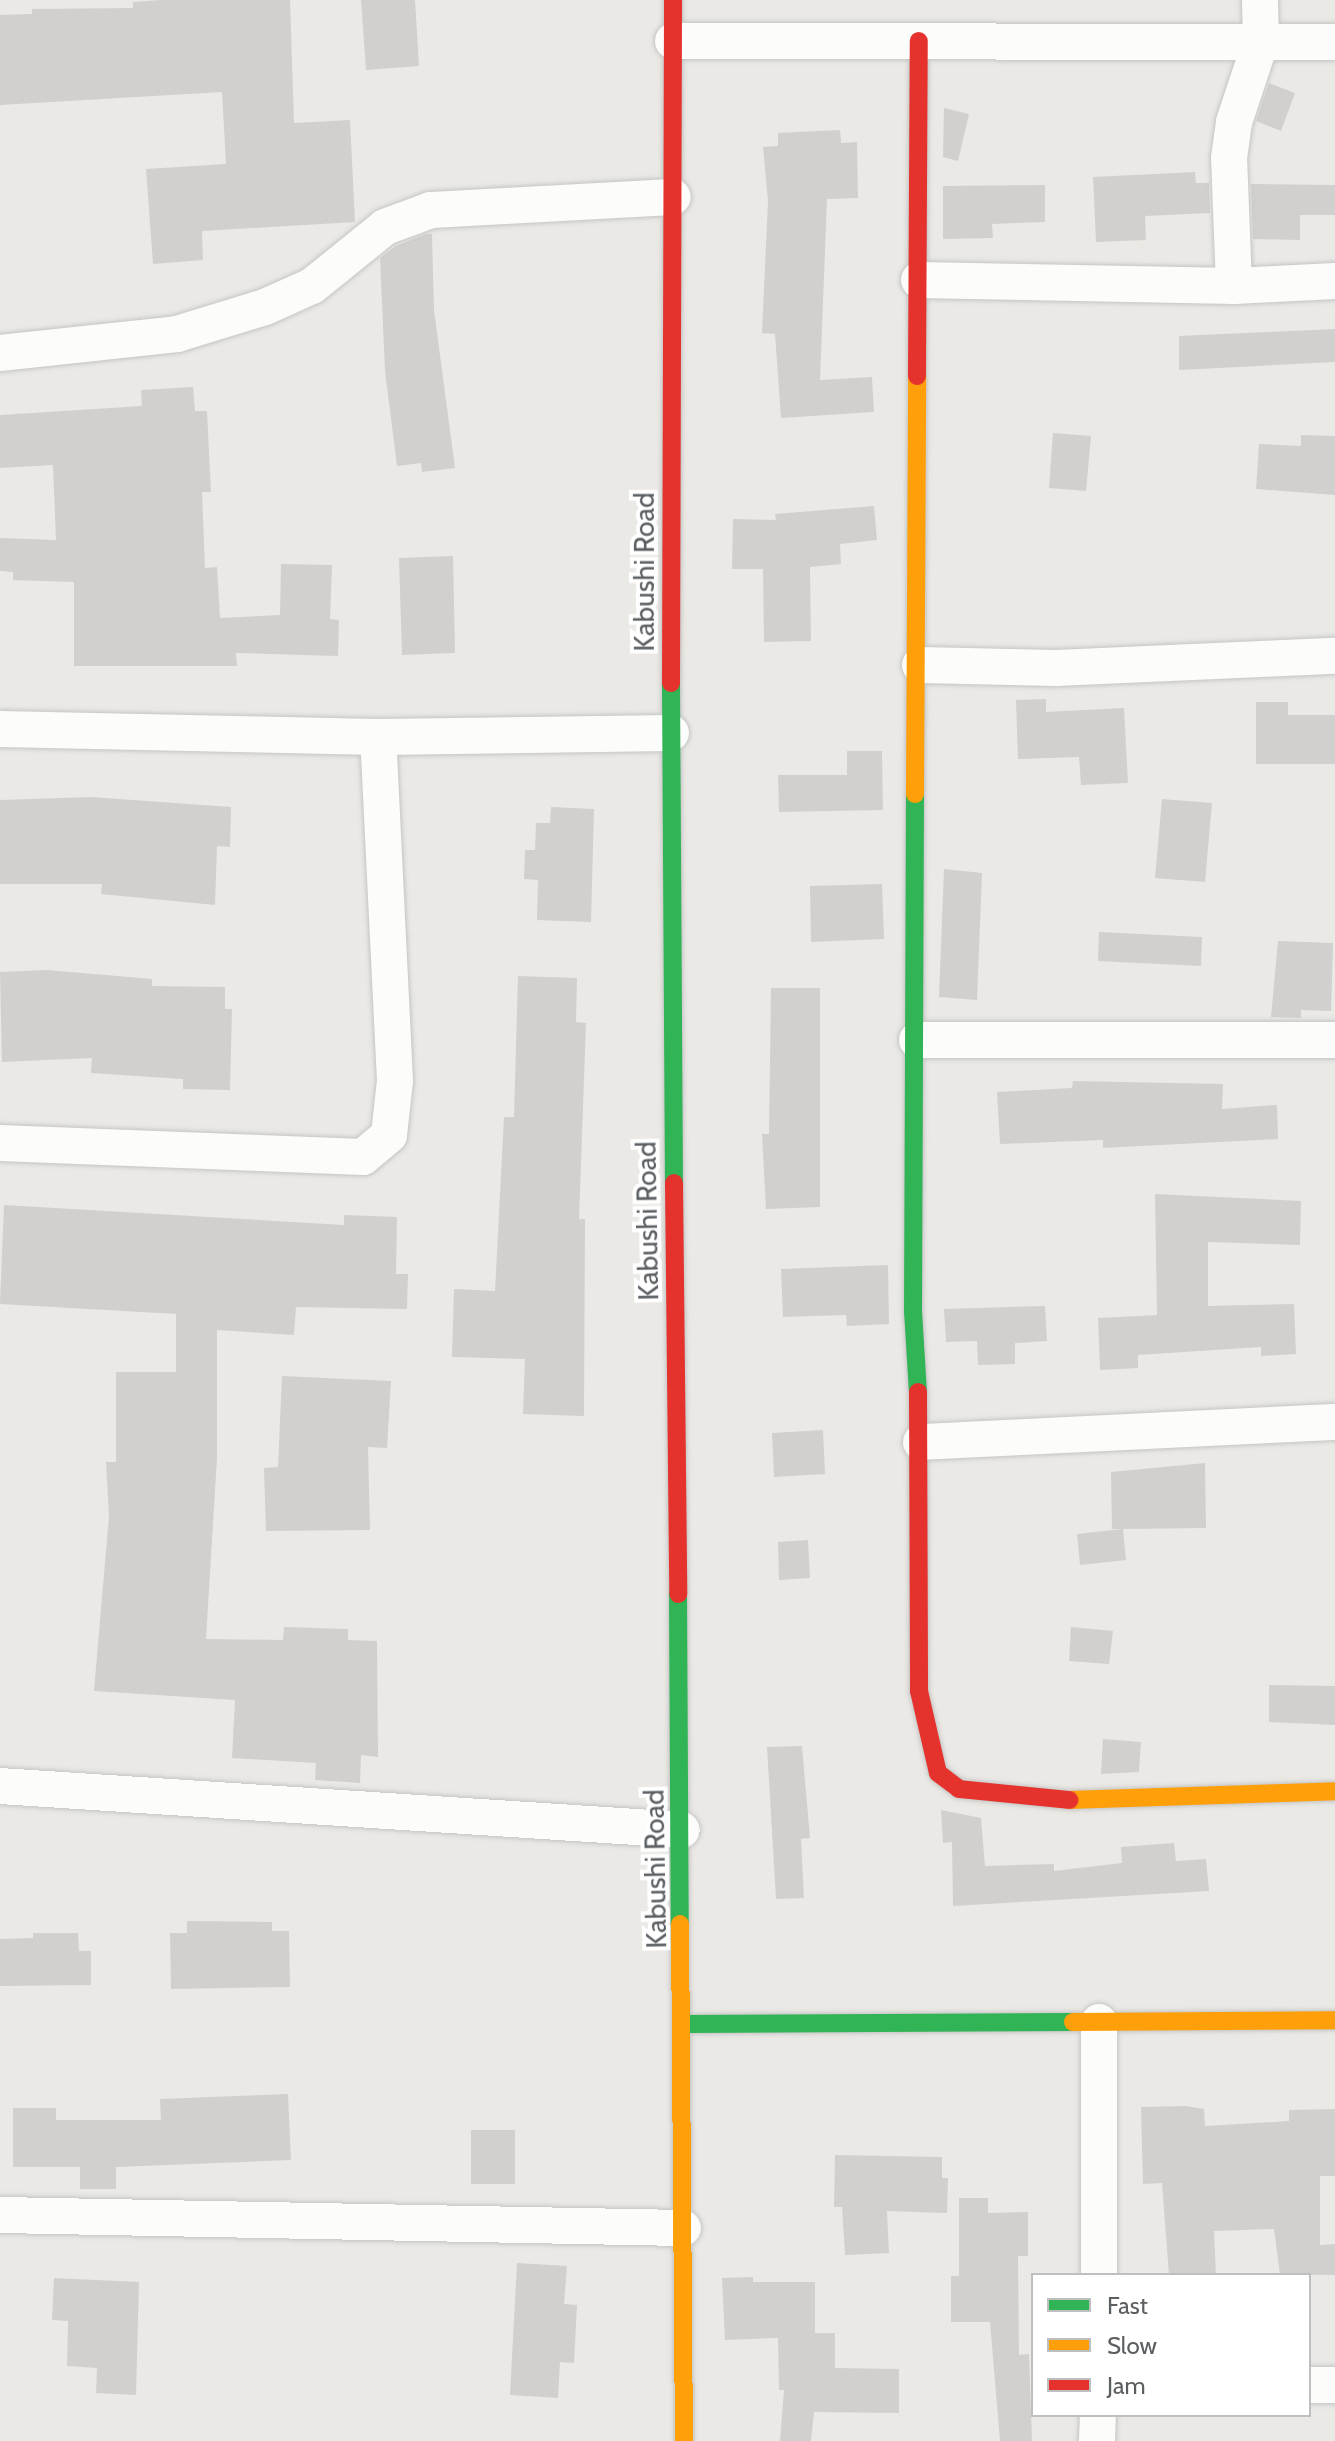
<!DOCTYPE html>
<html>
<head>
<meta charset="utf-8">
<style>
  body { margin:0 }
  #map { position:relative; width:1335px; height:2441px; overflow:hidden; background:#eae9e5; font-family:Cabin,sans-serif }
  div>[style] { position:absolute }
  .building>* { inset:0; background:#d1d0ce }
  .roads { filter:drop-shadow(0 0 2px #c5c5c5) drop-shadow(0 0 2px #c5c5c5) }
  .street>* { height:36px; margin:-18px; padding:0 18px; transform-origin:18px; border-radius:18px; background:#fcfcfb }
  .fast>* { height:18px; margin:-9px; padding:0 9px; transform-origin:9px; border-radius:9px; background:#30b455 }
  .slow>* { height:18px; margin:-9px; padding:0 9px; transform-origin:9px; border-radius:9px; background:#ff9f0a }
  .jam>* { height:18px; margin:-9px; padding:0 9px; transform-origin:9px; border-radius:9px; background:#e5322d }
  span { translate:-50% -50%; white-space:nowrap; text-align:center; line-height:1.15; -webkit-text-stroke:8px #fff; paint-order:stroke }
  .street-label { font-size:28px; color:#5b5f62 }
  .legend { position:absolute; left:1031px; top:2273px; width:280px; height:144px; box-sizing:border-box; background:#fff; border:2px solid #bdbfc0; margin:0; padding:10px 14px; list-style:none; font-size:24px; color:#5b5f62 }
  .legend li { display:flex; align-items:center; gap:16px; height:40px }
  .legend b { width:40px; border:2px solid #bdbfc0 }
</style>
</head>
<body>
<div id="map">
  <div class="building">
    <div style="clip-path:polygon(161px 0,290px 0,294px 123px,350px 120px,355px 222px,202px 231px,203px 260px,153px 264px,146px 169px,226px 164px,222px 92px,0 105px,0 15px,32px 14px,32px 9px,133px 8px,133px 2px)"></div>
    <div style="clip-path:polygon(361px 0,415px 0,419px 66px,366px 70px)"></div>
    <div style="clip-path:polygon(1269px 83px,1295px 93px,1281px 131px,1256px 121px)"></div>
    <div style="clip-path:polygon(944px 108px,969px 114px,958px 161px,943px 157px)"></div>
    <div style="clip-path:polygon(840px 130px,841px 143px,857px 142px,858px 198px,827px 199px,820px 380px,872px 377px,874px 412px,781px 418px,775px 334px,762px 333px,768px 201px,763px 147px,778px 146px,778px 133px)"></div>
    <div style="clip-path:polygon(1195px 172px,1196px 183px,1209px 183px,1210px 213px,1145px 216px,1146px 240px,1096px 242px,1093px 177px)"></div>
    <div style="clip-path:polygon(1251px 184px,1335px 185px,1335px 215px,1300px 215px,1300px 240px,1253px 239px)"></div>
    <div style="clip-path:polygon(1045px 185px,1045px 222px,992px 224px,993px 238px,943px 239px,943px 186px)"></div>
    <div style="clip-path:polygon(426px 234px,432px 234px,434px 310px,455px 468px,422px 472px,421px 463px,397px 466px,385px 371px,380px 258px,396px 246px)"></div>
    <div style="clip-path:polygon(1335px 329px,1335px 362px,1179px 370px,1179px 336px)"></div>
    <div style="clip-path:polygon(193px 387px,195px 411px,207px 411px,211px 492px,202px 492px,205px 568px,217px 567px,220px 618px,280px 615px,281px 564px,332px 565px,330px 619px,339px 620px,338px 656px,236px 653px,237px 666px,74px 666px,74px 582px,13px 580px,13px 572px,0 571px,0 538px,56px 540px,53px 465px,0 468px,0 415px,142px 406px,141px 390px)"></div>
    <div style="clip-path:polygon(1053px 433px,1091px 436px,1086px 491px,1049px 488px)"></div>
    <div style="clip-path:polygon(1301px 435px,1335px 436px,1335px 495px,1256px 489px,1259px 444px,1301px 446px)"></div>
    <div style="clip-path:polygon(874px 506px,877px 540px,840px 544px,841px 564px,810px 567px,811px 641px,764px 642px,763px 569px,732px 569px,733px 519px,776px 520px,775px 514px)"></div>
    <div style="clip-path:polygon(453px 556px,455px 653px,402px 655px,399px 558px)"></div>
    <div style="clip-path:polygon(1046px 699px,1046px 712px,1124px 708px,1128px 783px,1081px 785px,1079px 757px,1018px 759px,1016px 700px)"></div>
    <div style="clip-path:polygon(1256px 702px,1288px 702px,1288px 715px,1335px 715px,1335px 764px,1256px 764px)"></div>
    <div style="clip-path:polygon(847px 751px,882px 751px,883px 810px,779px 812px,778px 775px,847px 775px)"></div>
    <div style="clip-path:polygon(91px 797px,231px 807px,230px 847px,217px 846px,215px 905px,101px 894px,102px 884px,0 884px,0 800px)"></div>
    <div style="clip-path:polygon(1162px 799px,1212px 803px,1205px 882px,1155px 878px)"></div>
    <div style="clip-path:polygon(551px 807px,594px 809px,591px 922px,537px 920px,538px 880px,524px 879px,525px 850px,535px 850px,536px 823px,550px 823px)"></div>
    <div style="clip-path:polygon(944px 869px,982px 873px,977px 1000px,939px 997px)"></div>
    <div style="clip-path:polygon(882px 884px,884px 939px,811px 942px,810px 886px)"></div>
    <div style="clip-path:polygon(1099px 932px,1202px 937px,1201px 966px,1098px 961px)"></div>
    <div style="clip-path:polygon(1278px 941px,1333px 943px,1331px 1011px,1301px 1010px,1301px 1018px,1271px 1017px)"></div>
    <div style="clip-path:polygon(47px 970px,152px 979px,152px 986px,225px 987px,225px 1009px,232px 1009px,230px 1090px,183px 1089px,183px 1079px,91px 1073px,92px 1058px,2px 1062px,0 972px)"></div>
    <div style="clip-path:polygon(518px 976px,577px 978px,576px 1022px,586px 1023px,579px 1219px,585px 1219px,584px 1416px,523px 1414px,525px 1359px,452px 1357px,454px 1289px,495px 1291px,504px 1117px,514px 1117px)"></div>
    <div style="clip-path:polygon(771px 988px,820px 988px,820px 1207px,766px 1209px,762px 1134px,769px 1134px)"></div>
    <div style="clip-path:polygon(1073px 1081px,1223px 1084px,1222px 1109px,1277px 1105px,1278px 1139px,1103px 1148px,1103px 1140px,1000px 1144px,997px 1092px,1072px 1088px)"></div>
    <div style="clip-path:polygon(1155px 1194px,1301px 1201px,1300px 1245px,1208px 1242px,1208px 1306px,1294px 1304px,1296px 1354px,1261px 1356px,1261px 1347px,1138px 1355px,1138px 1368px,1100px 1370px,1098px 1318px,1157px 1315px)"></div>
    <div style="clip-path:polygon(4px 1205px,344px 1225px,344px 1215px,397px 1217px,396px 1274px,408px 1274px,407px 1309px,296px 1307px,294px 1335px,217px 1330px,217px 1458px,206px 1639px,283px 1640px,284px 1627px,348px 1629px,348px 1640px,377px 1641px,378px 1757px,361px 1755px,360px 1783px,315px 1780px,316px 1763px,232px 1758px,235px 1700px,94px 1691px,109px 1516px,106px 1462px,116px 1462px,116px 1372px,176px 1372px,176px 1314px,0 1304px)"></div>
    <div style="clip-path:polygon(888px 1265px,889px 1324px,847px 1326px,846px 1315px,783px 1317px,781px 1269px)"></div>
    <div style="clip-path:polygon(1045px 1306px,1047px 1341px,1015px 1343px,1015px 1364px,978px 1365px,977px 1341px,946px 1342px,944px 1309px)"></div>
    <div style="clip-path:polygon(282px 1376px,391px 1381px,387px 1448px,368px 1447px,370px 1530px,266px 1531px,264px 1468px,278px 1467px)"></div>
    <div style="clip-path:polygon(823px 1430px,825px 1474px,774px 1477px,772px 1433px)"></div>
    <div style="clip-path:polygon(1205px 1463px,1206px 1528px,1123px 1529px,1126px 1560px,1080px 1565px,1077px 1534px,1122px 1529px,1112px 1529px,1111px 1472px)"></div>
    <div style="clip-path:polygon(808px 1540px,810px 1578px,779px 1580px,778px 1542px)"></div>
    <div style="clip-path:polygon(1071px 1627px,1113px 1631px,1109px 1664px,1069px 1661px)"></div>
    <div style="clip-path:polygon(1269px 1685px,1335px 1686px,1335px 1725px,1269px 1722px)"></div>
    <div style="clip-path:polygon(1103px 1739px,1141px 1742px,1139px 1772px,1101px 1774px)"></div>
    <div style="clip-path:polygon(802px 1746px,810px 1838px,801px 1839px,804px 1898px,776px 1899px,767px 1747px)"></div>
    <div style="clip-path:polygon(941px 1810px,981px 1818px,985px 1866px,1054px 1864px,1054px 1871px,1122px 1863px,1121px 1847px,1174px 1843px,1176px 1861px,1206px 1859px,1209px 1891px,953px 1906px,952px 1842px,943px 1843px)"></div>
    <div style="clip-path:polygon(187px 1921px,272px 1922px,272px 1931px,289px 1931px,290px 1987px,171px 1989px,170px 1933px,187px 1933px)"></div>
    <div style="clip-path:polygon(33px 1933px,78px 1933px,79px 1951px,91px 1951px,91px 1985px,0 1986px,0 1939px,33px 1938px)"></div>
    <div style="clip-path:polygon(288px 2094px,291px 2160px,116px 2167px,116px 2189px,80px 2189px,80px 2167px,13px 2167px,13px 2108px,56px 2108px,56px 2120px,161px 2120px,160px 2099px)"></div>
    <div style="clip-path:polygon(1186px 2106px,1204px 2109px,1205px 2126px,1289px 2121px,1289px 2110px,1335px 2109px,1335px 2176px,1320px 2176px,1320px 2245px,1335px 2244px,1335px 2275px,1280px 2275px,1274px 2229px,1214px 2231px,1216px 2275px,1169px 2275px,1162px 2183px,1143px 2184px,1141px 2107px)"></div>
    <div style="clip-path:polygon(471px 2130px,515px 2130px,515px 2184px,471px 2184px)"></div>
    <div style="clip-path:polygon(835px 2155px,942px 2157px,942px 2178px,948px 2178px,947px 2213px,887px 2211px,889px 2253px,845px 2255px,842px 2207px,834px 2207px)"></div>
    <div style="clip-path:polygon(959px 2198px,988px 2198px,988px 2213px,1028px 2212px,1028px 2256px,1018px 2256px,1019px 2355px,1029px 2354px,1032px 2441px,1000px 2441px,990px 2322px,951px 2322px,951px 2276px,959px 2276px)"></div>
    <div style="clip-path:polygon(517px 2263px,567px 2266px,564px 2304px,577px 2305px,574px 2363px,560px 2362px,558px 2398px,510px 2395px)"></div>
    <div style="clip-path:polygon(753px 2277px,753px 2282px,815px 2282px,815px 2333px,835px 2333px,835px 2368px,899px 2369px,899px 2413px,814px 2412px,811px 2441px,780px 2441px,784px 2390px,779px 2390px,778px 2338px,725px 2340px,722px 2278px)"></div>
    <div style="clip-path:polygon(54px 2278px,139px 2282px,136px 2395px,96px 2393px,97px 2368px,67px 2366px,68px 2321px,52px 2320px)"></div>
  </div>
  <div class="roads">
    <div class="street">
      <div style="left:673px;top:41px;width:662px;rotate:0.09deg"></div>
      <div style="left:919px;top:280px;width:315px;rotate:1.1deg"></div>
      <div style="left:1234px;top:286px;width:101px;rotate:-2.8deg"></div>
      <div style="left:1234px;top:286px;width:128px;rotate:-92.2deg"></div>
      <div style="left:1229px;top:158px;width:36px;rotate:-82deg"></div>
      <div style="left:1234px;top:122px;width:85px;rotate:-71.6deg"></div>
      <div style="left:1261px;top:41px;width:41px;rotate:-91.4deg"></div>
      <div style="left:0;top:353px;width:178px;rotate:-6.1deg"></div>
      <div style="left:177px;top:334px;width:92px;rotate:-17.1deg"></div>
      <div style="left:265px;top:307px;width:51px;rotate:-24.1deg"></div>
      <div style="left:312px;top:286px;width:94px;rotate:-38.9deg"></div>
      <div style="left:385px;top:227px;width:49px;rotate:-20.3deg"></div>
      <div style="left:431px;top:210px;width:242px;rotate:-3.1deg"></div>
      <div style="left:920px;top:665px;width:136px;rotate:1.3deg"></div>
      <div style="left:1056px;top:668px;width:279px;rotate:-2.5deg"></div>
      <div style="left:0;top:729px;width:378px;rotate:1.2deg"></div>
      <div style="left:378px;top:737px;width:293px;rotate:-0.8deg"></div>
      <div style="left:917px;top:1040px;width:418px"></div>
      <div style="left:0;top:1143px;width:363px;rotate:2.2deg"></div>
      <div style="left:363px;top:1157px;width:34px;rotate:-40deg"></div>
      <div style="left:389px;top:1135px;width:54px;rotate:-83.7deg"></div>
      <div style="left:395px;top:1081px;width:344px;rotate:-92.8deg"></div>
      <div style="left:921px;top:1442px;width:414px;rotate:-2.8deg"></div>
      <div style="left:0;top:1786px;width:683px;rotate:3.69deg"></div>
      <div style="left:0;top:2215px;width:683px;rotate:1.09deg"></div>
      <div style="left:1099px;top:2275px;width:253px;rotate:-90deg"></div>
      <div style="left:1309px;top:2385px;width:26px"></div>
      <div style="left:1097px;top:2441px;width:26px;rotate:-88deg"></div>
    </div>
    <div class="fast">
      <div style="left:671px;top:683px;width:500px;rotate:89.66deg"></div>
      <div style="left:915px;top:794px;width:517px;rotate:90.22deg"></div>
      <div style="left:913px;top:1311px;width:81px;rotate:86.5deg"></div>
      <div style="left:678px;top:1594px;width:330px;rotate:89.7deg"></div>
      <div style="left:685px;top:2024px;width:388px;rotate:-0.3deg"></div>
    </div>
    <div class="slow">
      <div style="left:915px;top:794px;width:418px;rotate:-89.7deg"></div>
      <div style="left:1069px;top:1800px;width:266px;rotate:-1.9deg"></div>
      <div style="left:680px;top:1924px;width:517px;rotate:89.56deg"></div>
      <div style="left:1073px;top:2022px;width:262px;rotate:-0.4deg"></div>
    </div>
    <div class="jam">
      <div style="left:917px;top:376px;width:335px;rotate:-89.7deg"></div>
      <div style="left:671px;top:683px;width:683px;rotate:-89.83deg"></div>
      <div style="left:674px;top:1183px;width:411px;rotate:89.4deg"></div>
      <div style="left:918px;top:1392px;width:299px;rotate:89.8deg"></div>
      <div style="left:919px;top:1691px;width:84px;rotate:77deg"></div>
      <div style="left:938px;top:1773px;width:26px;rotate:37deg"></div>
      <div style="left:959px;top:1789px;width:111px;rotate:5.7deg"></div>
    </div>
  </div>
  <div class="street-label">
    <span style="left:644px;top:572px;rotate:-90deg">Kabushi Road</span>
    <span style="left:647px;top:1221px;rotate:-91deg">Kabushi Road</span>
    <span style="left:655px;top:1869px;rotate:-91deg">Kabushi Road</span>
  </div>
  <ul class="legend">
  <li><b style="height:10px;background:#30b455"></b>Fast</li>
  <li><b style="height:10px;background:#ff9f0a"></b>Slow</li>
  <li><b style="height:10px;background:#e5322d"></b>Jam</li>
  </ul>
</div>
</body>
</html>
